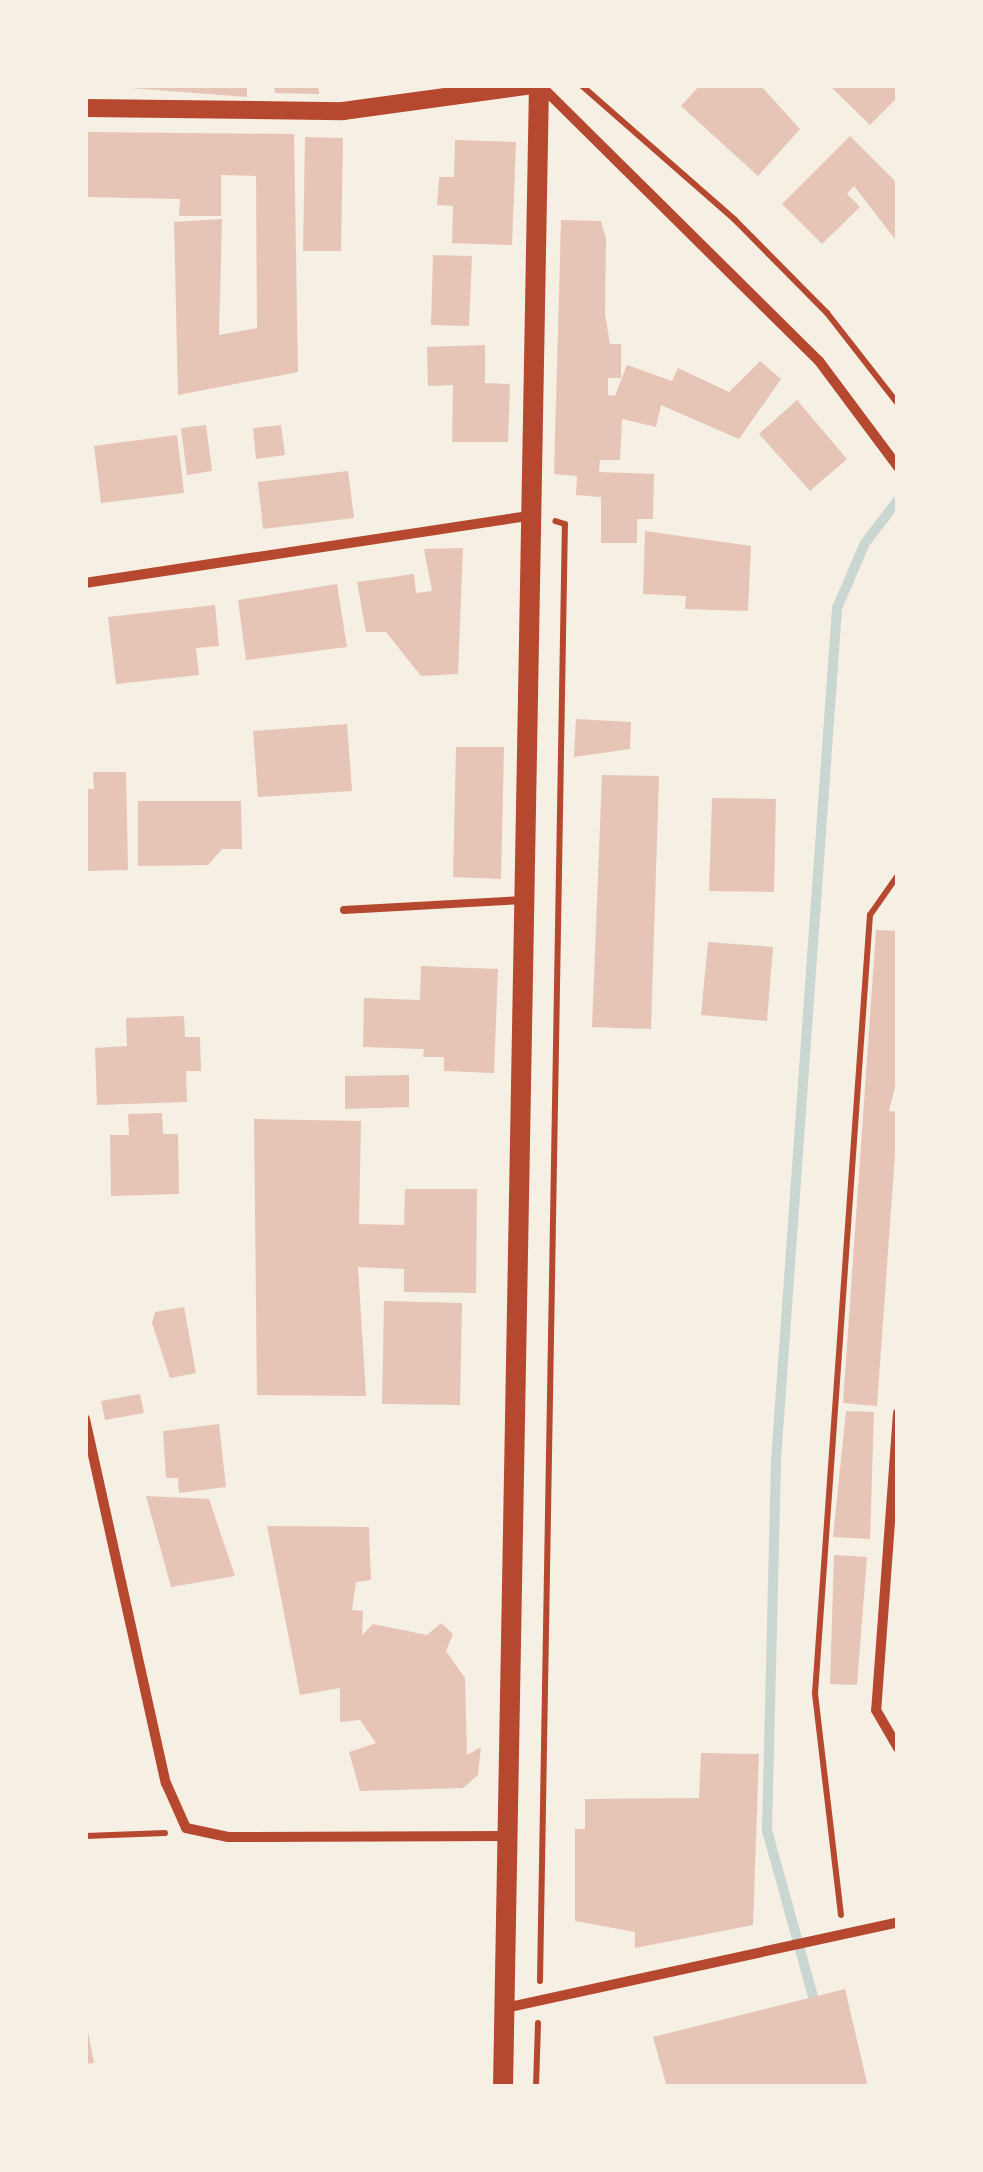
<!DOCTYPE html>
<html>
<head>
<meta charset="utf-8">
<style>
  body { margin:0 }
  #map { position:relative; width:983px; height:2172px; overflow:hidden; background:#f6efe4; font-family:"Exo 2",sans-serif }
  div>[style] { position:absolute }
  .stream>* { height:10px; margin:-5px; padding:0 5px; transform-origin:5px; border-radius:5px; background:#c9d6d2 }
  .building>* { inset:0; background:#e6c5b7 }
  .path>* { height:6px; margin:-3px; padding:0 3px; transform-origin:3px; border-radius:3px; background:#b5482f }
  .service>* { height:8px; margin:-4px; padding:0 4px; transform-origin:4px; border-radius:4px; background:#b5482f }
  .minor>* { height:10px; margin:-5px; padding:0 5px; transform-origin:5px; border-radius:5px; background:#b5482f }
  .tertiary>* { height:18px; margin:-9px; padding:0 9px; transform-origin:9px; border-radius:9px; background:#b5482f }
  .secondary>* { height:20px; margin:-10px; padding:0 10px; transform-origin:10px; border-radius:10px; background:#b5482f }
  span { translate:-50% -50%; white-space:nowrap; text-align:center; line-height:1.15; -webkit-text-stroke:8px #f6efe4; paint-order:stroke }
  .frame { position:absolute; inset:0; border:88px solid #f6efe4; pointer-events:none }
</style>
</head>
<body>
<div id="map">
  <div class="stream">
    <div style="left:814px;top:2000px;width:176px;rotate:-105.5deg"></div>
    <div style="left:767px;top:1830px;width:370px;rotate:-88.6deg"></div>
    <div style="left:776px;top:1460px;width:854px;rotate:-85.9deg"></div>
    <div style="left:837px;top:608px;width:71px;rotate:-66.7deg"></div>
    <div style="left:865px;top:543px;width:54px;rotate:-52.5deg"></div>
  </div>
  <div class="building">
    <div style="clip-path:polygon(247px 85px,247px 97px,118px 87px,118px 85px)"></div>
    <div style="clip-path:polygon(274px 85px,318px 85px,319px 94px,275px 93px)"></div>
    <div style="clip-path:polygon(700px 85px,760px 85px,800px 129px,758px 176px,681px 106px)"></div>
    <div style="clip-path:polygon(829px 85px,894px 85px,898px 97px,870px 125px)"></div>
    <div style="clip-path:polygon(85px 132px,294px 134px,298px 372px,178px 395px,174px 222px,222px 219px,219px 335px,257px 328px,256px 176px,221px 175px,221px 216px,179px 216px,180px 199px,85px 197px)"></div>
    <div style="clip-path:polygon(850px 136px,898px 184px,898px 243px,854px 186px,847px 194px,860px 207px,822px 244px,782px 204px)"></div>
    <div style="clip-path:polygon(305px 137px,343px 138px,341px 251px,303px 251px)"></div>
    <div style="clip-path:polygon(455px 140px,516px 142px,512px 245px,452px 243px,453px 206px,437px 205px,439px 177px,454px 177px)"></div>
    <div style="clip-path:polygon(561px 220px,601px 221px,606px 239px,605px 314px,610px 344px,621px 344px,621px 378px,608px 378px,608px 395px,615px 396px,627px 365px,672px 381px,678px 368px,729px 392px,760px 361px,781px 379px,739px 439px,661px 405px,656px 427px,622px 419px,620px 460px,600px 460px,599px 472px,654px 474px,653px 519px,637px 519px,637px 543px,601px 543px,601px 497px,576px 495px,577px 476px,554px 474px)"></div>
    <div style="clip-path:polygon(433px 255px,472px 256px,469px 326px,431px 325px)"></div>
    <div style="clip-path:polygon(485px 345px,485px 383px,510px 384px,508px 442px,452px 442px,453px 385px,428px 386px,427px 347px)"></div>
    <div style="clip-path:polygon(797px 400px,847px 459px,810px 491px,759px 434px)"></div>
    <div style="clip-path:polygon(206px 425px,212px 471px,187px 475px,181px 428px)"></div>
    <div style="clip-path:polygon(281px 425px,285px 455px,256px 459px,253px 428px)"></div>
    <div style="clip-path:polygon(177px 435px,184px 493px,101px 503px,94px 446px)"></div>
    <div style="clip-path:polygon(348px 471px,354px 518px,263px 529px,258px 482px)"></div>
    <div style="clip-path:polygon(645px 531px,751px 546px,748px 611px,685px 609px,686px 596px,643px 594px)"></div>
    <div style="clip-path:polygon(463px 548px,458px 674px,421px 676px,386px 632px,366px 632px,357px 582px,414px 574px,416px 593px,432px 591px,424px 549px)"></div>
    <div style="clip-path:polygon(337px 584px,347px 647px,246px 660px,238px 600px)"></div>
    <div style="clip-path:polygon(215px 605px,219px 646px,196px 648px,199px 675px,116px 684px,108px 617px)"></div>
    <div style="clip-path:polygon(576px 719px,631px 722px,630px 749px,574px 757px)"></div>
    <div style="clip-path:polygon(347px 724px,352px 791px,258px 797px,253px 731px)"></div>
    <div style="clip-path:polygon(456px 747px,504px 747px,501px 879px,453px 877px)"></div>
    <div style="clip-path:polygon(93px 772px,126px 772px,128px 870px,87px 871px,85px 789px,94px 789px)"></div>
    <div style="clip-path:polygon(602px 775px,659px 776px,651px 1029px,592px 1027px)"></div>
    <div style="clip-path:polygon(712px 798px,776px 799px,774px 892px,709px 891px)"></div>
    <div style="clip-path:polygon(138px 801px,241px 801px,242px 849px,222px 849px,208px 865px,138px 866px)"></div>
    <div style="clip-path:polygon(876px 930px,898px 931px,898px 1075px,889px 1111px,898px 1112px,877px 1406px,843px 1403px)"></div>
    <div style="clip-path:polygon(708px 942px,773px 947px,767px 1021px,701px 1015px)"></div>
    <div style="clip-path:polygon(421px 966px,498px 969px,494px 1073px,444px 1071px,444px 1057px,423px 1057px,424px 1049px,363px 1047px,364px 998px,420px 1000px)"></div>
    <div style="clip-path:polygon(184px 1016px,185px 1037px,200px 1037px,201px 1071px,186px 1071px,187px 1102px,97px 1105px,95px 1048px,127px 1046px,126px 1018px)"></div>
    <div style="clip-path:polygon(409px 1075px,409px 1107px,345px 1109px,345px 1076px)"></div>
    <div style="clip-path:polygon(162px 1113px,163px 1134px,178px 1134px,179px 1194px,111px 1196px,110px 1135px,129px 1135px,128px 1114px)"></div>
    <div style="clip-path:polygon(254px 1119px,361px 1121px,359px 1224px,404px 1225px,405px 1189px,477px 1189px,476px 1293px,404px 1292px,404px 1269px,358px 1267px,366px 1396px,257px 1395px)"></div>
    <div style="clip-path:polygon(384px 1301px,462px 1303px,460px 1405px,382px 1404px)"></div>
    <div style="clip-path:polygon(184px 1307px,196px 1373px,170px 1378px,152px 1323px,155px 1312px)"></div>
    <div style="clip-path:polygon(140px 1394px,144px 1413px,105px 1420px,101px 1401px)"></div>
    <div style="clip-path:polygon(846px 1411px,874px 1412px,870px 1539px,833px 1537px)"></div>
    <div style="clip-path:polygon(219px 1424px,226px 1487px,179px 1493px,178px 1478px,166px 1478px,163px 1431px)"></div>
    <div style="clip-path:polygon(146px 1496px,209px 1499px,235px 1576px,171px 1587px)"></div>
    <div style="clip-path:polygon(267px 1526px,369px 1527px,371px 1580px,356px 1582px,352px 1610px,363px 1611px,362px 1635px,373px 1624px,427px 1635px,441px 1623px,453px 1634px,446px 1651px,465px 1678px,467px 1755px,481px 1747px,478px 1775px,463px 1788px,360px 1791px,349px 1752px,376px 1743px,360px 1720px,340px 1722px,340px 1688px,300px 1695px)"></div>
    <div style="clip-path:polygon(834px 1555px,867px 1557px,857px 1685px,830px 1684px)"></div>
    <div style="clip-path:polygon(701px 1753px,759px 1754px,753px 1925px,635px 1948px,635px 1932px,575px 1921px,575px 1829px,585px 1829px,585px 1799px,699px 1798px)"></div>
    <div style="clip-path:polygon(845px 1989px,868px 2087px,667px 2087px,653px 2037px)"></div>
    <div style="clip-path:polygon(85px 2016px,94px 2063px,85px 2064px)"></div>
  </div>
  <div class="path">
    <div style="left:581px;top:85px;width:205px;rotate:41.2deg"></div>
    <div style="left:735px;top:220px;width:131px;rotate:45.3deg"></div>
    <div style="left:827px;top:313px;width:115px;rotate:52deg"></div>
    <div style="left:85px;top:1836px;width:80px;rotate:-2.1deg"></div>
    <div style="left:841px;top:1915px;width:224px;rotate:-96.7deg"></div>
    <div style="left:815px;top:1693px;width:780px;rotate:-85.96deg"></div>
    <div style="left:870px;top:915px;width:49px;rotate:-55deg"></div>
    <div style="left:540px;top:1981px;width:1457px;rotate:-89.02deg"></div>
    <div style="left:565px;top:524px;width:10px;rotate:-163deg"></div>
    <div style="left:536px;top:2087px;width:64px;rotate:-88.2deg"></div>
  </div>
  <div class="service">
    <div style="left:344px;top:910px;width:180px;rotate:-3.2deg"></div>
  </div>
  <div class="minor">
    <div style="left:540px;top:85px;width:392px;rotate:44.7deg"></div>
    <div style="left:819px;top:361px;width:132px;rotate:53.3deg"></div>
    <div style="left:85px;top:583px;width:452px;rotate:-8.6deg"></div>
    <div style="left:898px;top:1413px;width:298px;rotate:94.2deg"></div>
    <div style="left:876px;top:1710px;width:44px;rotate:59.9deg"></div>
    <div style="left:85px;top:1419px;width:373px;rotate:77.5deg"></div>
    <div style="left:166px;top:1783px;width:49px;rotate:66deg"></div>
    <div style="left:186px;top:1828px;width:43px;rotate:12.1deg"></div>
    <div style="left:228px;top:1837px;width:279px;rotate:-0.2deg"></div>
    <div style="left:505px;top:2008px;width:402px;rotate:-12.3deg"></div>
  </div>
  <div class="tertiary">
    <div style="left:85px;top:108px;width:258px;rotate:0.7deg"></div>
    <div style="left:343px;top:111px;width:193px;rotate:-7.8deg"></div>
  </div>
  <div class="secondary">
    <div style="left:503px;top:2087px;width:2002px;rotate:-88.97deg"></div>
  </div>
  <div class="frame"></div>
</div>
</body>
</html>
